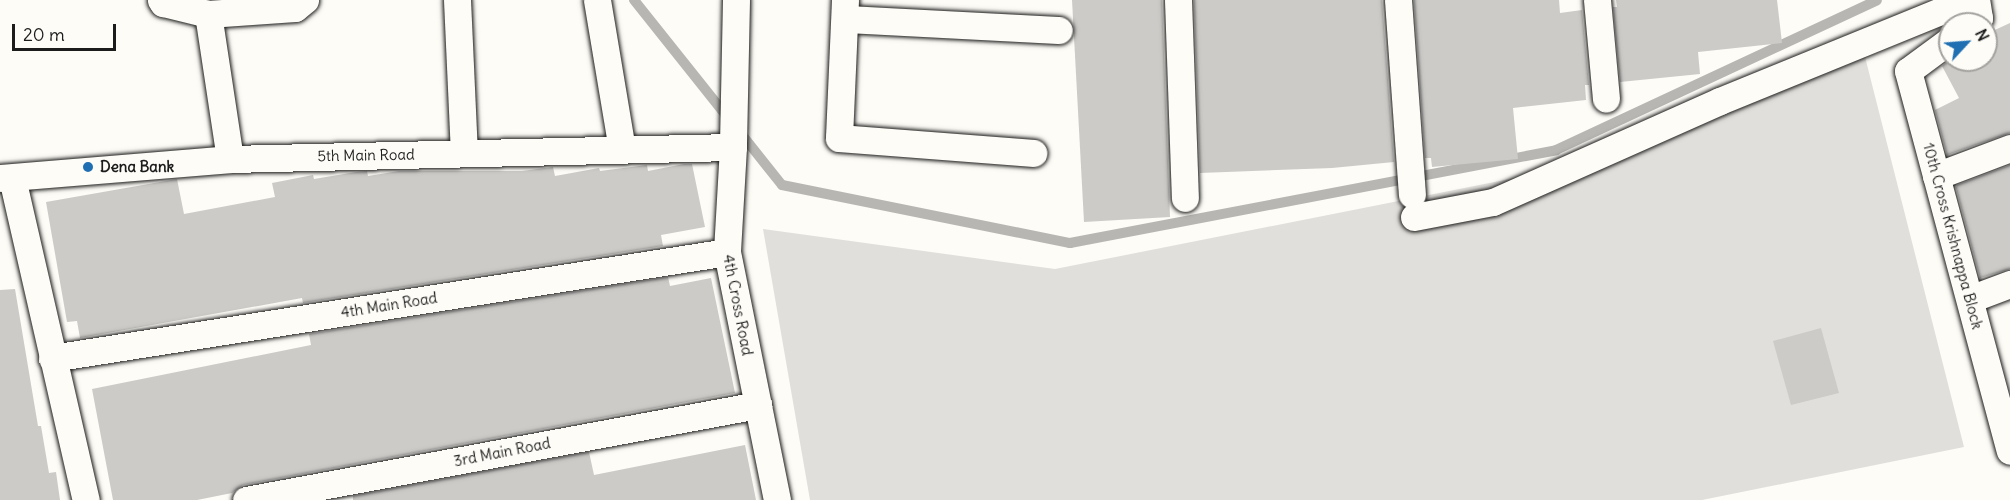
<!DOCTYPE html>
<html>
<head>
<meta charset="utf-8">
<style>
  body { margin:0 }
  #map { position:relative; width:2010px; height:500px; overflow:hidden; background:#fdfcf7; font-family:Delius,sans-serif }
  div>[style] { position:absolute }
  .green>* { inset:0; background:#e0dfdb }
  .stream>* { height:10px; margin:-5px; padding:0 5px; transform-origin:5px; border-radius:5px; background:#b7b6b2 }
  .building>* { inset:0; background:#cccbc8 }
  .roads { filter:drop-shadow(0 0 2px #1c1c1c) drop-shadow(0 0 2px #1c1c1c) }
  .street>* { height:27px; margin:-13.5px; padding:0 13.5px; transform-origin:13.5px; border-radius:13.5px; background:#fdfcf7 }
  .dots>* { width:16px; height:16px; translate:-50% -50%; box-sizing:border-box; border:3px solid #fdfcf7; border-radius:50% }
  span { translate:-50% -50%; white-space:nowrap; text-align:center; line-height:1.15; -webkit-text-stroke:4.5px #fdfcf7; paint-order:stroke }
  .street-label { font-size:15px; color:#1c1c1c }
  .poi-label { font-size:15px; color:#1c1c1c; font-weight:700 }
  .left { translate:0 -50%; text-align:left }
  .north { position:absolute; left:1938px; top:12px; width:60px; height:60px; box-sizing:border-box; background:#fdfcf7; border:2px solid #a3a29f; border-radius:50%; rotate:64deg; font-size:16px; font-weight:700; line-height:24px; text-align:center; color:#1c1c1c }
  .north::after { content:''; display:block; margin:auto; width:21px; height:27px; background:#1f6fb2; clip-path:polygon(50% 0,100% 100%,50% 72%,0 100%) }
  .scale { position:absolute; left:12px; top:24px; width:104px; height:27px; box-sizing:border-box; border:3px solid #1c1c1c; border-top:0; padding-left:8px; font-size:18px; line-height:21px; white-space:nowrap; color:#1c1c1c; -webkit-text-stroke:4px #fdfcf7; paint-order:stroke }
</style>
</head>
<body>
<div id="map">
  <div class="green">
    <div style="clip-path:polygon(1862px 45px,1964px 447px,1702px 500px,810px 500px,763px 229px,1055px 269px,1555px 170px)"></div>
  </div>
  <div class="stream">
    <div style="left:634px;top:0;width:152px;rotate:51.4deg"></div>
    <div style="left:739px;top:131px;width:69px;rotate:51.5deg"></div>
    <div style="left:782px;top:185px;width:294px;rotate:11.4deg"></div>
    <div style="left:1070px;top:243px;width:495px;rotate:-10.8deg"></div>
    <div style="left:1556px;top:150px;width:354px;rotate:-25deg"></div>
  </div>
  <div class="building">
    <div style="clip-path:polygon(1072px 0,1162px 0,1170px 217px,1084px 222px)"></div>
    <div style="clip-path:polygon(1194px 0,1382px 0,1394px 162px,1332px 168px,1200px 173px)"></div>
    <div style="clip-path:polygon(1414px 0,1559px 0,1560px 13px,1582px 10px,1589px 85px,1585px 85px,1586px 100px,1513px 108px,1518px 159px,1432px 167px,1431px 158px,1425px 158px)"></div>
    <div style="clip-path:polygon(1616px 0,1777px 0,1782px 43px,1698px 52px,1700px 74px,1620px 82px,1613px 7px,1617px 7px)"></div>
    <div style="clip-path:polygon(2010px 23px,2010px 133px,1947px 155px,1935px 110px,1959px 98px,1942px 66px,1950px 60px,1986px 60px,1986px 34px)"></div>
    <div style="clip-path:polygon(684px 164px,692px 164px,705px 227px,661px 235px,663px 246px,303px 303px,302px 298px,80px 338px,77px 321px,67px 322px,46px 202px,177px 179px,184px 214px,275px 197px,272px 183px,313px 175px,314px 179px,356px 172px,367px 171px,368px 176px,399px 171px,522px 171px,553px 167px,555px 176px,599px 168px,600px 171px,647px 165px,648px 171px)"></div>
    <div style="clip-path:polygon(2010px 165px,2010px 269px,1980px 278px,1956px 188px,1957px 185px)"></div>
    <div style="clip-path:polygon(668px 277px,670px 286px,711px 278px,735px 393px,243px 485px,232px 493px,197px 500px,113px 500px,92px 389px,311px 345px,309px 334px)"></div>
    <div style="clip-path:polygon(15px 289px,38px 426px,41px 426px,49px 473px,56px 472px,60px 500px,0 500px,0 290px)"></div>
    <div style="clip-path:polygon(1821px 328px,1839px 393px,1791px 405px,1773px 341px)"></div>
    <div style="clip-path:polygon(745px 445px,756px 500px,353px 500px,353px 496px,589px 452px,594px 475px)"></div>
  </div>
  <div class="roads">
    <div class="street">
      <div style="left:161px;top:0;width:4px;rotate:56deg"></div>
      <div style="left:163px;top:3px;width:46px;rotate:13.7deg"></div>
      <div style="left:457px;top:0;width:153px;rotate:87.4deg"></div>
      <div style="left:597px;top:0;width:151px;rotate:80.5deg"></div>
      <div style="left:736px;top:0;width:147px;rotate:91.2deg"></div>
      <div style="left:733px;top:147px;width:105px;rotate:93.3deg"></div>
      <div style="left:727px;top:252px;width:253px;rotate:78.6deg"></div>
      <div style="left:845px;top:0;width:138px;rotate:92.5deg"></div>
      <div style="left:839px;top:138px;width:195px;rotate:4.4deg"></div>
      <div style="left:1178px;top:0;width:198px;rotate:88deg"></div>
      <div style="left:1398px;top:0;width:195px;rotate:85.9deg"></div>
      <div style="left:1597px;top:0;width:99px;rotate:84.8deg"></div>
      <div style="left:846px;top:19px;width:213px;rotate:3deg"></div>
      <div style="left:1971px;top:24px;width:10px;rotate:-37deg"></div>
      <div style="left:1979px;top:18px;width:18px;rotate:-99deg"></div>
      <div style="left:1950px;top:40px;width:52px;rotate:143.6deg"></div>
      <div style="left:1908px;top:71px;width:393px;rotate:75deg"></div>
      <div style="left:230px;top:159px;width:147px;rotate:-98.6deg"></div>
      <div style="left:208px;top:14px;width:87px;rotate:-3.9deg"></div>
      <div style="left:295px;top:8px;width:13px;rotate:-39deg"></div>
      <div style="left:1936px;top:176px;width:79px;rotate:-20.7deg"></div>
      <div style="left:0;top:178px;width:231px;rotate:-4.7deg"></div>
      <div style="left:230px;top:159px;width:503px;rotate:-1.37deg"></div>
      <div style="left:12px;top:178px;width:330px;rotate:77.1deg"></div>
      <div style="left:1414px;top:217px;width:80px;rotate:-10.8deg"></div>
      <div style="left:1493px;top:202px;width:248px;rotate:-24deg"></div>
      <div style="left:1720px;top:101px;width:267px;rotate:-22.2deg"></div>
      <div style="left:1970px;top:299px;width:43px;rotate:-20.6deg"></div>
      <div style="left:52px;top:358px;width:683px;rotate:-8.92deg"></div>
      <div style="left:246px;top:500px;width:521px;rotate:-10.51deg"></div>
    </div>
  </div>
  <div class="dots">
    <div style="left:88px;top:167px;background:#1f6fb2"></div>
  </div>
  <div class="street-label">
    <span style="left:366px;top:155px;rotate:-1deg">5th Main Road</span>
    <span style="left:1953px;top:236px;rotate:75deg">10th Cross Krishnappa Block</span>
    <span style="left:389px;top:305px;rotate:-9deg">4th Main Road</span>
    <span style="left:738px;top:305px;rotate:79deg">4th Cross Road</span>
    <span style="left:502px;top:452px;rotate:-11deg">3rd Main Road</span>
  </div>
  <div class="poi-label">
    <span class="left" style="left:100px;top:167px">Dena Bank</span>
  </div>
  <div class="north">N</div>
  <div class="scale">20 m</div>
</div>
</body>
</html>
